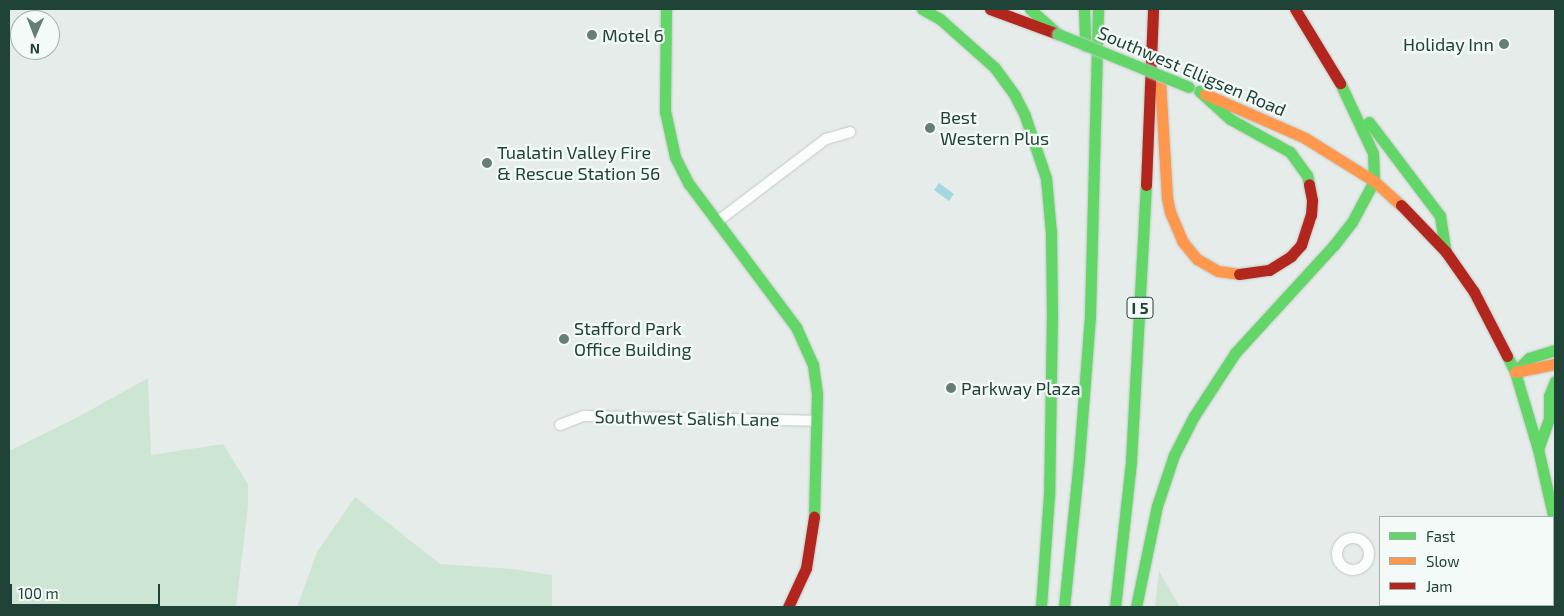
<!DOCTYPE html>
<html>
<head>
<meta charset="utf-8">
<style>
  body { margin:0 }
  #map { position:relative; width:1564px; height:616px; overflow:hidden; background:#e6ece9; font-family:"Exo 2",sans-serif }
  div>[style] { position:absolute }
  .green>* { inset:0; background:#cde6d4 }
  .water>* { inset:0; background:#a2d8de }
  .roads { filter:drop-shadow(0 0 1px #c3c9c6) drop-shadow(0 0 1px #c3c9c6) }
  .street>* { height:10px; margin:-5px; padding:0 5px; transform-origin:5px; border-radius:5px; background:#fbfcfc }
  .street>.ring { margin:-5px; padding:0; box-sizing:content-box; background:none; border:10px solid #fbfcfc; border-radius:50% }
  .fast>* { height:11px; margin:-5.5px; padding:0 5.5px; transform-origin:5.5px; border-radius:5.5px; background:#63d668 }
  .slow>* { height:11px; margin:-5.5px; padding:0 5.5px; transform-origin:5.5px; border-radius:5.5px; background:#ff974d }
  .jam>* { height:11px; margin:-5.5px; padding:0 5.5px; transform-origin:5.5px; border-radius:5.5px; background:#b3261e }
  .bridges { filter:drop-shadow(0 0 1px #c1cbc8) drop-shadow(0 0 1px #c1cbc8) }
  .fast-bridge>* { height:11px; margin:-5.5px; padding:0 5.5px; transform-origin:5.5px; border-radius:5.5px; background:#63d668 }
  .dots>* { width:14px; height:14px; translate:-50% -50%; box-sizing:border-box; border:2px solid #f4faf7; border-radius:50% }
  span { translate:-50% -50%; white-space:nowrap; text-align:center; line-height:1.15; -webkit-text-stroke:4.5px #f4faf7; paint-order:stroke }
  .shield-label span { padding:1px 4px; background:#f4faf7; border:1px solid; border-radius:4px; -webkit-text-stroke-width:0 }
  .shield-label { font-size:16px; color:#204338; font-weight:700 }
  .poi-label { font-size:18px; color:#204338 }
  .left { translate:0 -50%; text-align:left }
  .right { translate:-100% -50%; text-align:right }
  .street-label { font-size:18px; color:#204338 }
  .frame { position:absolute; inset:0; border:10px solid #204338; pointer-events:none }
  .legend { position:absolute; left:1379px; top:516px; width:175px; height:90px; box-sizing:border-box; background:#f4faf7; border:1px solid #9fb1ab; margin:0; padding:6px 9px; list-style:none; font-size:15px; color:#204338 }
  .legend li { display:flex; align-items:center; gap:10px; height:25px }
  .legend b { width:25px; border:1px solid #9fb1ab }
  .north { position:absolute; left:10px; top:10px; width:50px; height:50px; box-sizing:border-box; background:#f4faf7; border:1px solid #9fb1ab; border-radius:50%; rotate:181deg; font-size:14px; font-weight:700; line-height:20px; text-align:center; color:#204338 }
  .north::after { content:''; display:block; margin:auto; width:18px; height:22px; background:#657e76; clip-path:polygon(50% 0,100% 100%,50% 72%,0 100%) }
  .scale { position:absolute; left:10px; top:584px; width:150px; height:22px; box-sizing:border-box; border:2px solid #204338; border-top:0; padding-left:6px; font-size:15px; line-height:18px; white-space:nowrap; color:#204338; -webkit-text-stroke:4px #f4faf7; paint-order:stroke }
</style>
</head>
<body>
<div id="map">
  <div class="green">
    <div style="clip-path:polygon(148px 378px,151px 455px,223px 444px,248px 484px,248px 506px,236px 607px,9px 607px,9px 451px,78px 417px)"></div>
    <div style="clip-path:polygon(355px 497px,440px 564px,513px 569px,552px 575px,552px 607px,297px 607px,317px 552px)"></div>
    <div style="clip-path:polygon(1159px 571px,1180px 607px,1155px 607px)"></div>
  </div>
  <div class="water">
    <div style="clip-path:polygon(939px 183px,954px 194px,949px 201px,934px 190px)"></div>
  </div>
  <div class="roads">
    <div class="street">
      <div style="left:718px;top:221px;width:136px;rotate:-37.2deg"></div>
      <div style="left:826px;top:139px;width:25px;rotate:-16deg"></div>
      <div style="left:560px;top:425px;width:26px;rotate:-21deg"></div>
      <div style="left:584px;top:416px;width:232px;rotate:1.2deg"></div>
      <div class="ring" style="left:1337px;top:538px;width:22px;height:22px"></div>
    </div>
    <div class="fast">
      <div style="left:666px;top:9px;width:102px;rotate:90.6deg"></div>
      <div style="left:665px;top:111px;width:47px;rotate:77.7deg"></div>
      <div style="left:675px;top:157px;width:30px;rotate:63deg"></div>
      <div style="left:689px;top:184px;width:179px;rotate:53.2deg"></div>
      <div style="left:796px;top:327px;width:42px;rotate:65.9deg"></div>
      <div style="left:813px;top:365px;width:29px;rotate:82deg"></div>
      <div style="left:817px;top:394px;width:123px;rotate:91.4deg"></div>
      <div style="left:922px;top:9px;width:21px;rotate:29deg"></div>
      <div style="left:940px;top:19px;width:74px;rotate:41.7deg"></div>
      <div style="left:995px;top:68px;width:34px;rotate:54deg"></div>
      <div style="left:1015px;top:96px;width:22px;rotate:63deg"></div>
      <div style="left:1025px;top:116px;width:65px;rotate:71.3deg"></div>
      <div style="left:1046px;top:178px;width:55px;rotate:84.8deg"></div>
      <div style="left:1051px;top:233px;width:80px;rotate:89.3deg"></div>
      <div style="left:1052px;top:313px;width:182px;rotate:90.9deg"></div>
      <div style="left:1049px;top:495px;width:112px;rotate:94.1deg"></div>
      <div style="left:1030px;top:9px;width:38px;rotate:42deg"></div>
      <div style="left:1084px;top:9px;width:37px;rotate:88deg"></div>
      <div style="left:1199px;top:91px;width:42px;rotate:42.1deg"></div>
      <div style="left:1230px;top:119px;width:68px;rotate:28.8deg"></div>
      <div style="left:1290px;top:152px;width:29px;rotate:54deg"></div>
      <div style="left:1307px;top:175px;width:9px;rotate:77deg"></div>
      <div style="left:1369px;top:122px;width:118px;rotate:52.9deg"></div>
      <div style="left:1440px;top:216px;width:36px;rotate:81deg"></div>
      <div style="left:1507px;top:356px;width:18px;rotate:63deg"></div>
      <div style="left:1515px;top:372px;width:80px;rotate:73.4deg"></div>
      <div style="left:1538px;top:449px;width:77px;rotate:77.2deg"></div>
      <div style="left:1515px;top:372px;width:20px;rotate:-45deg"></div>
      <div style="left:1529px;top:358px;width:27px;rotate:-17deg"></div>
      <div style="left:1538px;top:449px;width:32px;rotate:-70deg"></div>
      <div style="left:1549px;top:419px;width:23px;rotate:-90deg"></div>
      <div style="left:1549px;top:396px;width:16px;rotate:-68deg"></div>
      <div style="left:1064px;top:607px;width:149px;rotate:-84.2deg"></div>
      <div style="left:1079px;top:459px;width:144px;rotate:-85.6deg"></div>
      <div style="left:1090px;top:315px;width:306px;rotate:-88.5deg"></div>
      <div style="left:1115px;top:607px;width:147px;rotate:-83.7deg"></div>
      <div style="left:1131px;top:461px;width:276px;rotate:-86.9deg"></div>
      <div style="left:1136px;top:607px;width:103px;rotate:-78.3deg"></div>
      <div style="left:1157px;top:506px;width:54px;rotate:-71.6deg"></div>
      <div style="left:1174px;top:455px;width:44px;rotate:-62.9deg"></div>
      <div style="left:1194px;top:416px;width:75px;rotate:-56.9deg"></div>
      <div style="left:1235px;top:353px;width:147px;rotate:-47.5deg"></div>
      <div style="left:1334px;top:245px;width:29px;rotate:-52deg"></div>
      <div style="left:1352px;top:222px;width:47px;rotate:-61.8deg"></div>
      <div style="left:1374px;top:181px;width:28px;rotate:-92deg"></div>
      <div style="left:1373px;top:153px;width:77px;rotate:-115.2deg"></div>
    </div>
    <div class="slow">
      <div style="left:1160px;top:80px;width:118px;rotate:86.6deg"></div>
      <div style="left:1167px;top:198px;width:14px;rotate:78deg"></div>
      <div style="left:1170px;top:212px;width:33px;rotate:67deg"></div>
      <div style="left:1183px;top:242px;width:22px;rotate:51deg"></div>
      <div style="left:1197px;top:259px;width:24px;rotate:30deg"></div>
      <div style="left:1218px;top:271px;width:21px;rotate:8deg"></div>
      <div style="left:1205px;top:94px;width:109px;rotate:23.7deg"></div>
      <div style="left:1305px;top:138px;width:81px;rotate:31.9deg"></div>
      <div style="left:1374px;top:181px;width:36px;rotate:42deg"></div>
      <div style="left:1515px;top:372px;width:41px;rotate:-11.3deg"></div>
    </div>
    <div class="jam">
      <div style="left:990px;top:9px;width:69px;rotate:20.3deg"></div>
      <div style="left:1295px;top:9px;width:87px;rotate:58.7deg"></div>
      <div style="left:1146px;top:185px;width:176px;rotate:-87.7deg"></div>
      <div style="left:1401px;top:205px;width:65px;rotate:46.2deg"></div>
      <div style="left:1446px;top:252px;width:49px;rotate:55deg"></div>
      <div style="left:1474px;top:292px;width:72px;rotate:62.7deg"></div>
      <div style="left:1239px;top:274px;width:30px;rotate:-8deg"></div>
      <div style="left:1269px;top:270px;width:26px;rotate:-32deg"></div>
      <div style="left:1291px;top:256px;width:15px;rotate:-48deg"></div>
      <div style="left:1301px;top:245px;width:32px;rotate:-72deg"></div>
      <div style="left:1311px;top:215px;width:15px;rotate:-86deg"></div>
      <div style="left:1312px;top:200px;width:16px;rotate:-101deg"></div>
      <div style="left:788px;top:607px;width:43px;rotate:-65.2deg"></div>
      <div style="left:806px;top:568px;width:52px;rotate:-81.1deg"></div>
    </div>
  </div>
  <div class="bridges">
    <div class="fast-bridge">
      <div style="left:1058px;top:34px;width:141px;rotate:22deg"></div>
    </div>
  </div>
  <div class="dots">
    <div style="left:592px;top:35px;background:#657e76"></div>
    <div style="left:1504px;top:44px;background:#657e76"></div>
    <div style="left:930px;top:128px;background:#657e76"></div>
    <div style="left:487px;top:163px;background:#657e76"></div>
    <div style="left:564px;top:339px;background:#657e76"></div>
    <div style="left:951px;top:388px;background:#657e76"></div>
  </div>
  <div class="shield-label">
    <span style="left:1140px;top:308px">I 5</span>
  </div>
  <div class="poi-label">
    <span class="left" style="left:602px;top:35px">Motel 6</span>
    <span class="right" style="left:1494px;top:44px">Holiday Inn</span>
    <span class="left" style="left:940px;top:128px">Best<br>Western Plus</span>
    <span class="left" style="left:497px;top:163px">Tualatin Valley Fire<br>&amp; Rescue Station 56</span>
    <span class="left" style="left:574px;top:339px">Stafford Park<br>Office Building</span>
    <span class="left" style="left:961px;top:388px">Parkway Plaza</span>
  </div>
  <div class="street-label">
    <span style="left:1192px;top:71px;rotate:23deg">Southwest Elligsen Road</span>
    <span style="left:687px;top:418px;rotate:1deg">Southwest Salish Lane</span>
  </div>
  <div class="frame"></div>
  <ul class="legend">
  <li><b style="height:6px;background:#63d668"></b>Fast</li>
  <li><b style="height:6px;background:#ff974d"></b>Slow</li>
  <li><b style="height:6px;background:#b3261e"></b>Jam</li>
  </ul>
  <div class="north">N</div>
  <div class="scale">100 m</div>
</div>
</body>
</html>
